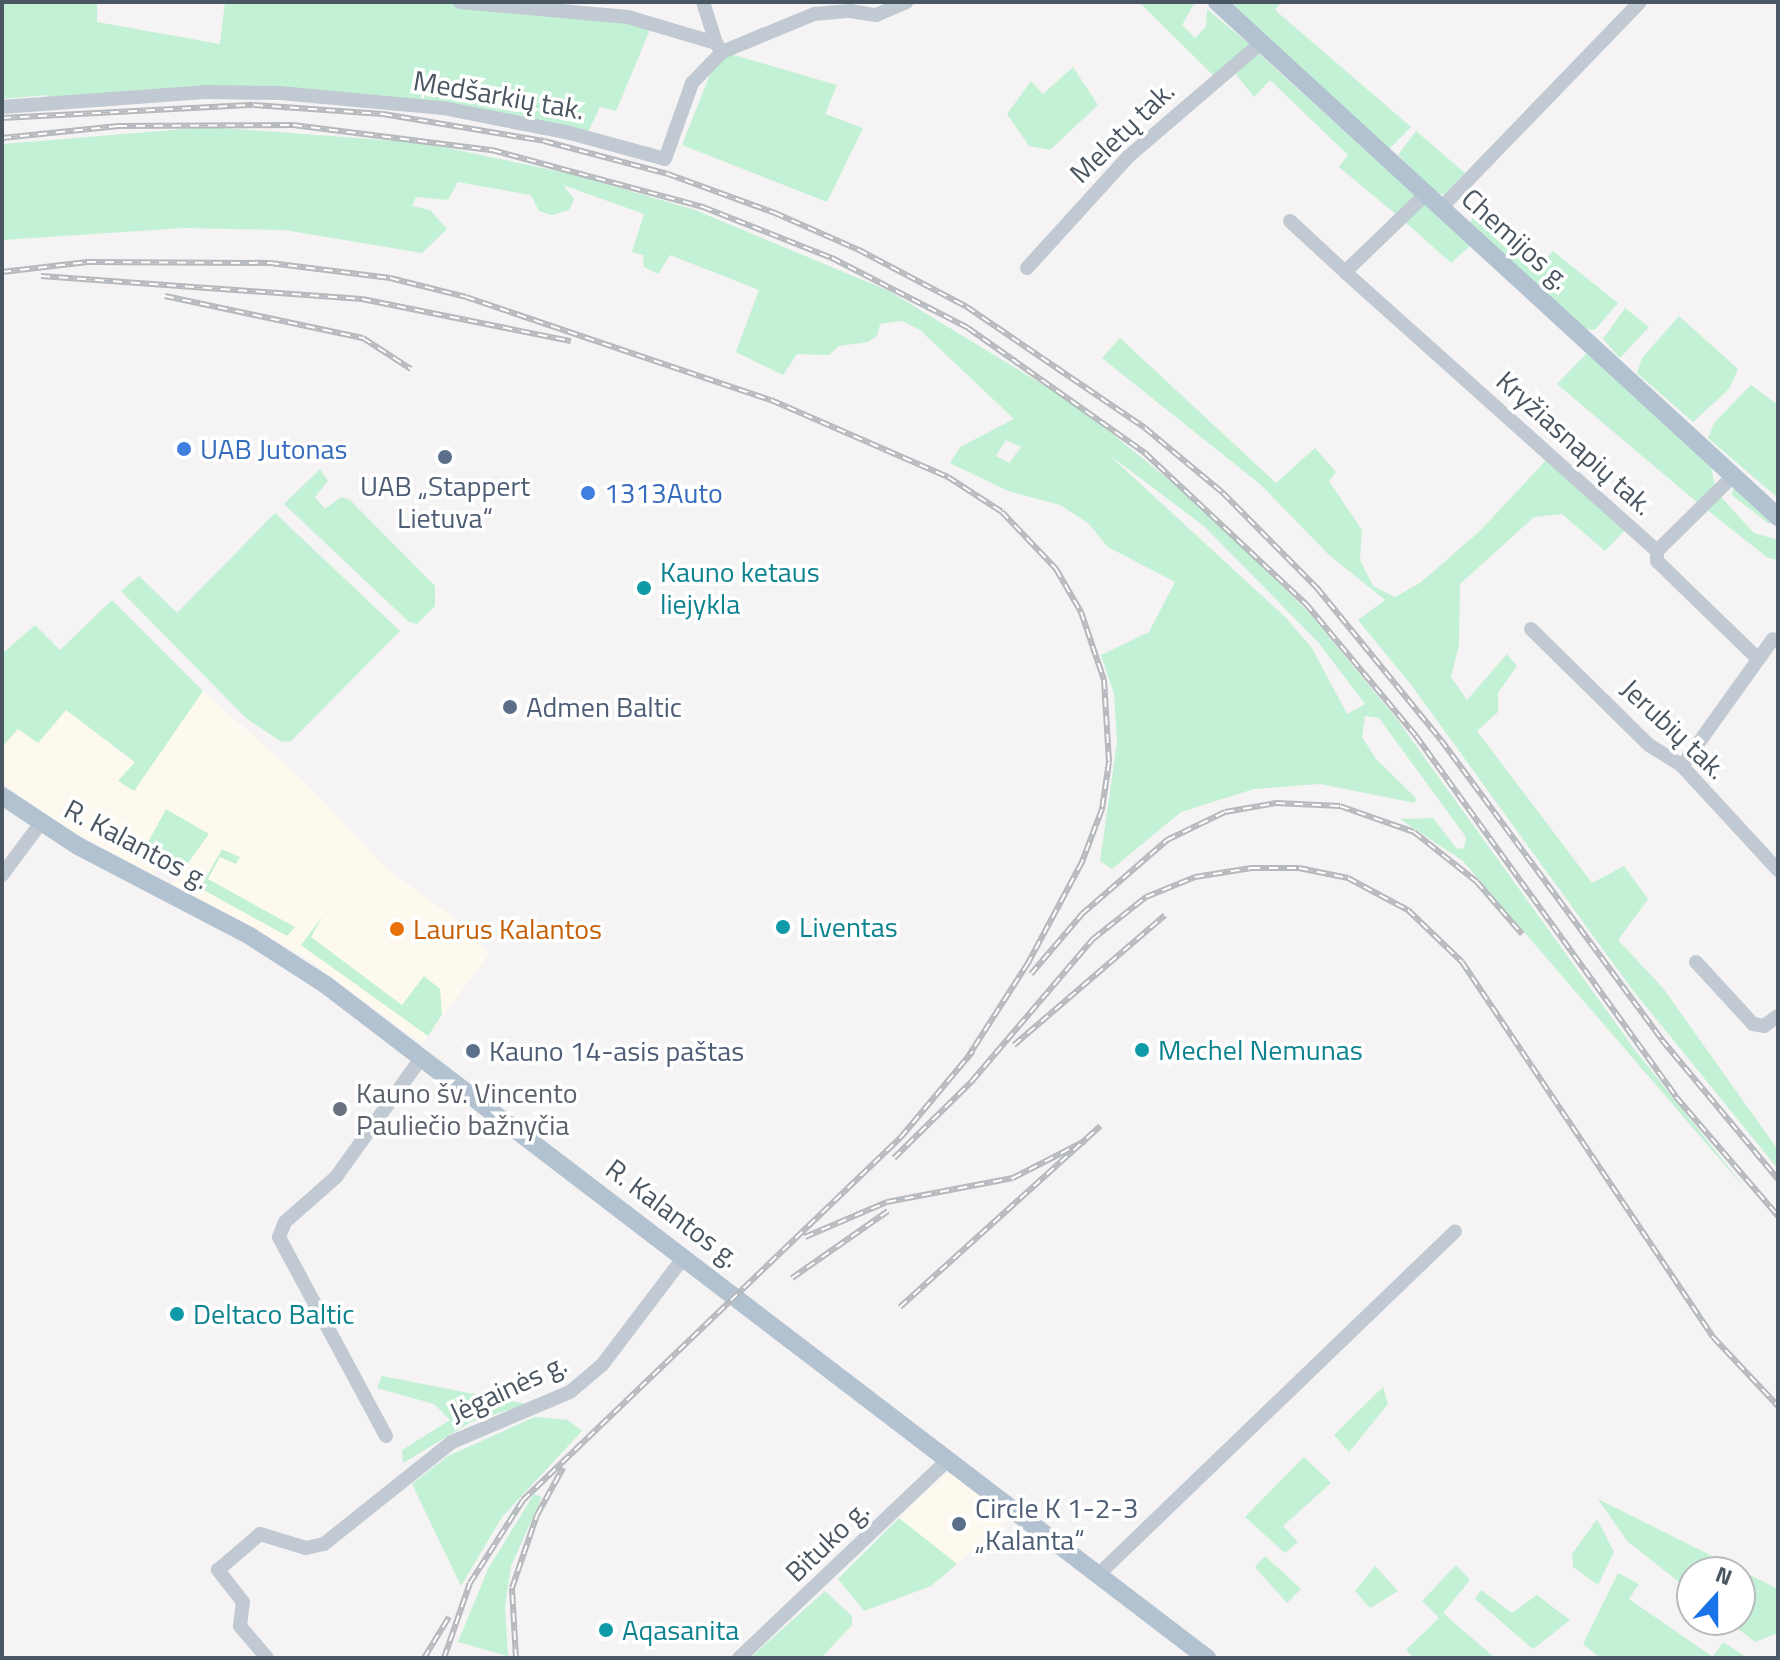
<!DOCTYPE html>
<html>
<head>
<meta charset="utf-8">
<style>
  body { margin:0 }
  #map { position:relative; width:1780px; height:1660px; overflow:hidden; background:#f5f3f3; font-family:"Titillium Web",sans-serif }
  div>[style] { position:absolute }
  .commercial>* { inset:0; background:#fdf9ef }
  .green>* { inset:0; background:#c3f1d5 }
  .minor>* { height:14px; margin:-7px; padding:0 7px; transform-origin:7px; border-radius:7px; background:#c1cad2 }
  .major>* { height:18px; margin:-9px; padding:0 9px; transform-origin:9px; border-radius:9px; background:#b3c2d1 }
  .rail>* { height:6px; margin-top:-3px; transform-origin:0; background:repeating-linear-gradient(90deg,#fff 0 9px,#b5b8bd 0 18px); box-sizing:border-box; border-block:2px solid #b5b8bd }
  .dots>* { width:22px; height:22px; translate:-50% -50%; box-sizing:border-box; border:4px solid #fff; border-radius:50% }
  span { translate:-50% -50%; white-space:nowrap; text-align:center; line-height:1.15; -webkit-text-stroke:7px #fff; paint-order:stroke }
  .street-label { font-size:28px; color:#4a5661 }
  .shop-label { font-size:28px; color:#366cbe }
  .left { translate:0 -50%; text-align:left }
  .service-label { font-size:28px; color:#4e5e75 }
  .culture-label { font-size:28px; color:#0d838f }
  .food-label { font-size:28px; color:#c56008 }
  .worship-label { font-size:28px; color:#5b616d }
  .frame { position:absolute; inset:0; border:4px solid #4a5661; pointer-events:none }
  .north { position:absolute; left:1676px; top:1556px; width:80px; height:80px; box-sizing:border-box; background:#fff; border:2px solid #b7bbc0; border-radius:50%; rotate:21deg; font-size:22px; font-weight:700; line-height:32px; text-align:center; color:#4a5661 }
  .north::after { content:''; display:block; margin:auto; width:28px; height:36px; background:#1a73e8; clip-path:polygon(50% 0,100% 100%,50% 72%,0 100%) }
</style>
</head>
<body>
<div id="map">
  <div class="commercial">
    <div style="clip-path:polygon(203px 691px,306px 783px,387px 869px,463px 924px,459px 930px,490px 953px,422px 1044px,299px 953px,171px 884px,187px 868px,147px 844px,157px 868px,154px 875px,64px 827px,2px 783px,2px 747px,18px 729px,38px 742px,66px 710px,135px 763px,134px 791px)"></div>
    <div style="clip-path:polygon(948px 1472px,1011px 1518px,957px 1564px,899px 1518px)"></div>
  </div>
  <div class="green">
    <div style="clip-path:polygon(2px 2px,97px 2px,97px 22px,220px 44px,225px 2px,426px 2px,593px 13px,651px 27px,616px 111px,600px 107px,588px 132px,387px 96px,262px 88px,47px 103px,47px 95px,2px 99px)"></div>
    <div style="clip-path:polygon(1139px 2px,1195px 2px,1182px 25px,1195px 38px,1206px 27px,1207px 9px,1249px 44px,1217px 79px)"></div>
    <div style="clip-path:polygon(1230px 2px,1281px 2px,1275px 10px,1411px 127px,1388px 150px)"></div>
    <div style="clip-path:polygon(1257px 52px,1416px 196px,1398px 216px,1339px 167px,1348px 155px,1270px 80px,1254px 97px,1233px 71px)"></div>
    <div style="clip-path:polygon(727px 53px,837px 85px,825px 114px,863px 128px,827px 202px,682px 145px,711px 72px)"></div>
    <div style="clip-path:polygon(1073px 67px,1098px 105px,1050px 150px,1029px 146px,1007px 114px,1031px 81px,1043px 94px)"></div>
    <div style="clip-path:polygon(evenodd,209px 127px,423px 143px,572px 174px,695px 210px,889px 291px,1078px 406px,1211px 514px,1310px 614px,1396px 718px,1635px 1050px,1749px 1193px,1463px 861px,1400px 819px,1433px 818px,1457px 849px,1464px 848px,1466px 837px,1379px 718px,1365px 716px,1362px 737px,1376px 759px,1416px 798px,1415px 803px,1320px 784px,1254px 789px,1181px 812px,1112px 869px,1100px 861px,1117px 742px,1114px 694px,1101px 655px,1149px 632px,1175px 582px,1108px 547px,1088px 523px,1060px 505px,1008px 491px,950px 463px,960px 447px,1014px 419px,920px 330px,902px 321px,880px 324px,877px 336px,868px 342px,839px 346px,829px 355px,797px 354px,783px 375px,736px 352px,759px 290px,670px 255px,658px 274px,644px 267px,643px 255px,632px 252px,644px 214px,563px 185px,574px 199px,569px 210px,552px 215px,539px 211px,531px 195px,458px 182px,448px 200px,416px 197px,412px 206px,430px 210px,447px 229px,422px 253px,285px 230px,184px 228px,2px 240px,2px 144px,209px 127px,1006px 440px,1021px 447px,1009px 463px,996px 456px,1006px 440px,209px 127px,1107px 453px,1205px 527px,1318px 642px,1365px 704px,1347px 714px,1312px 648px,1286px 618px,1107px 453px)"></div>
    <div style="clip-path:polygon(1416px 131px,1465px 173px,1445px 194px,1437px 194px,1398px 155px)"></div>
    <div style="clip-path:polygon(1424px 204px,1470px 246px,1451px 263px,1403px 220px)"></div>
    <div style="clip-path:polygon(1479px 206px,1476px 216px,1536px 269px,1553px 251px,1618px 303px,1595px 330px,1585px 329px,1470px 223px)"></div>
    <div style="clip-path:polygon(1625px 308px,1649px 327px,1620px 358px,1603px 339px)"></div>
    <div style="clip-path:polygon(1679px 316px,1738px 369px,1729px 389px,1693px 422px,1637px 373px,1642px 358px)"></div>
    <div style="clip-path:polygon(1120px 338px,1276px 483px,1315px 448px,1336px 472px,1329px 481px,1362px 530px,1360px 560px,1373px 586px,1395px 597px,1420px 583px,1480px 531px,1551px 455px,1630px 525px,1605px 551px,1562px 514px,1534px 517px,1460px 584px,1459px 645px,1451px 677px,1467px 700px,1507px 654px,1517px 666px,1498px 693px,1498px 712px,1477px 731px,1592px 883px,1624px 866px,1648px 899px,1618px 940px,1663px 988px,1778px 1150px,1778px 1169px,1631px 988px,1412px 686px,1358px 620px,1385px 600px,1328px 554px,1261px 485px,1102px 358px)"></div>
    <div style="clip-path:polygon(1587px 353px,1711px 467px,1715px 486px,1699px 504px,1557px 384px)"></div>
    <div style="clip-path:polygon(1751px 385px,1778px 405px,1778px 498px,1708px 438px,1714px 423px)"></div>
    <div style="clip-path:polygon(320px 469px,328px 481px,315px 497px,325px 509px,341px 497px,350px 500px,435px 586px,435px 606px,417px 624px,409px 622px,284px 504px)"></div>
    <div style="clip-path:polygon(1733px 488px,1771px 522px,1769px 524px,1732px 495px)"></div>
    <div style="clip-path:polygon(1720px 496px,1754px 533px,1778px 540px,1778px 560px,1768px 558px,1706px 509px)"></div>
    <div style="clip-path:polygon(275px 513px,400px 631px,291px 741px,282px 742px,247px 719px,121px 591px,139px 576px,177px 613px)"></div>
    <div style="clip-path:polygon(112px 600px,203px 691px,134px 791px,118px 781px,135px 762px,66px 710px,38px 743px,18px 729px,2px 747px,2px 654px,35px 625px,60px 650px)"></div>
    <div style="clip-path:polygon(166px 809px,209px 834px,177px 878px,157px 868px,147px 844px)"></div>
    <div style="clip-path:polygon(222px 849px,240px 857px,236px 864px,220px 857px,208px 879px,295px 927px,287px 936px,200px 888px)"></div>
    <div style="clip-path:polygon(323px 916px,311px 937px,402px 1005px,424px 976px,440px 989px,442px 1015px,428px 1036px,301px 945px)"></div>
    <div style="clip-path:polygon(382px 1376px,526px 1404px,471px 1422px,403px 1463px,402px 1450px,450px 1420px,434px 1404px,377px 1388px)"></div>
    <div style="clip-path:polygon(1383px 1387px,1388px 1404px,1349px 1452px,1334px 1435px)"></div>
    <div style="clip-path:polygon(535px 1417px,568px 1420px,582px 1431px,502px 1517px,461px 1586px,412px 1484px,448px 1456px)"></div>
    <div style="clip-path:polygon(1304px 1457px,1331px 1483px,1283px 1526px,1298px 1542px,1285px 1553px,1245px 1517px)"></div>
    <div style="clip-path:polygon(534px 1494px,542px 1497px,511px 1566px,505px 1606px,508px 1656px,458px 1642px,488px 1569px)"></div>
    <div style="clip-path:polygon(1598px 1499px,1778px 1589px,1778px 1633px,1755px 1642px,1727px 1620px,1740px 1620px,1740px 1572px,1692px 1572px,1692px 1592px,1627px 1541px)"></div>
    <div style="clip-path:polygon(899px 1518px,957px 1564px,931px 1586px,864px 1611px,838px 1579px)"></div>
    <div style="clip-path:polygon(1597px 1519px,1614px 1552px,1598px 1585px,1573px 1567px,1572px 1554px)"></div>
    <div style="clip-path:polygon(1265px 1556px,1301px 1589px,1287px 1603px,1255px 1567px)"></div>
    <div style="clip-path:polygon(1456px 1565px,1470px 1580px,1443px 1613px,1495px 1658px,1414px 1658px,1406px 1650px,1439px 1618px,1422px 1601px)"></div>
    <div style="clip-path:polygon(1375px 1566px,1398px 1591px,1370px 1608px,1355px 1591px)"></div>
    <div style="clip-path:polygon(1618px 1573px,1639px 1584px,1629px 1599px,1713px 1657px,1723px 1642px,1748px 1658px,1600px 1658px,1583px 1644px)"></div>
    <div style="clip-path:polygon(1481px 1590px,1512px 1613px,1537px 1595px,1570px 1620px,1533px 1649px,1475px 1599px)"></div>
    <div style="clip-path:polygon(825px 1591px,852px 1616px,852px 1625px,821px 1658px,750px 1658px)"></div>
  </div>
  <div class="minor">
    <div style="left:460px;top:2px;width:169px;rotate:5.1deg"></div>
    <div style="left:628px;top:17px;width:92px;rotate:16.5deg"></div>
    <div style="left:716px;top:43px;width:11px;rotate:56deg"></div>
    <div style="left:703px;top:2px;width:43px;rotate:72.4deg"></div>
    <div style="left:2px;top:107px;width:203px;rotate:-4.2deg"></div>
    <div style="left:204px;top:92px;width:76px;rotate:0.8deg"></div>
    <div style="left:280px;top:93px;width:164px;rotate:5.3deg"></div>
    <div style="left:443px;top:108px;width:129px;rotate:11.1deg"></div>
    <div style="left:570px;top:133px;width:98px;rotate:15.3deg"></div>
    <div style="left:665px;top:159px;width:81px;rotate:-70.4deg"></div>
    <div style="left:692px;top:83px;width:43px;rotate:-45.9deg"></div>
    <div style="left:722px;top:52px;width:100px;rotate:-22.4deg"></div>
    <div style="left:814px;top:14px;width:36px;rotate:-5deg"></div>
    <div style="left:850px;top:11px;width:26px;rotate:9deg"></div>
    <div style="left:876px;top:15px;width:33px;rotate:-23deg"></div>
    <div style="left:1426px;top:194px;width:112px;rotate:136.1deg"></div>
    <div style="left:1345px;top:272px;width:419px;rotate:41.8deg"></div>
    <div style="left:1657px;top:551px;width:10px;rotate:90deg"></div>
    <div style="left:1657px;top:561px;width:141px;rotate:44.1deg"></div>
    <div style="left:1441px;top:208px;width:286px;rotate:-46deg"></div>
    <div style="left:1290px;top:221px;width:75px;rotate:42.8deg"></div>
    <div style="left:1027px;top:268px;width:151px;rotate:-47.7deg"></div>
    <div style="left:1129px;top:156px;width:174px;rotate:-40.6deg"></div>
    <div style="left:1657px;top:551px;width:107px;rotate:-44.6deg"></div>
    <div style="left:1531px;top:629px;width:165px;rotate:44.5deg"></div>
    <div style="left:1649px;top:745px;width:39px;rotate:32deg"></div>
    <div style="left:1682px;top:766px;width:142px;rotate:47.3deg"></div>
    <div style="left:1682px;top:766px;width:156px;rotate:-54.4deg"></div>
    <div style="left:2px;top:875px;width:64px;rotate:-53.3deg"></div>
    <div style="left:1696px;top:962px;width:84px;rotate:47.4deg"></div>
    <div style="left:1753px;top:1024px;width:11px;rotate:10deg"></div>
    <div style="left:1764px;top:1026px;width:17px;rotate:-36deg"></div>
    <div style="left:386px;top:1436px;width:226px;rotate:-118.3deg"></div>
    <div style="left:279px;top:1237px;width:16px;rotate:-68deg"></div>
    <div style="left:285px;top:1222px;width:68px;rotate:-41.4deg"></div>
    <div style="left:336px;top:1177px;width:148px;rotate:-54.4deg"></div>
    <div style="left:1099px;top:1574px;width:494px;rotate:-43.9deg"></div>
    <div style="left:267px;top:1658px;width:42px;rotate:-130.2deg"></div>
    <div style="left:240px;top:1626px;width:24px;rotate:-83deg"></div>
    <div style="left:243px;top:1602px;width:41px;rotate:-128deg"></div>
    <div style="left:218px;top:1570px;width:55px;rotate:-40.6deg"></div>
    <div style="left:260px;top:1534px;width:48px;rotate:16.9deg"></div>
    <div style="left:306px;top:1548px;width:18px;rotate:-13deg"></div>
    <div style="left:324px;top:1544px;width:164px;rotate:-38.6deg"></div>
    <div style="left:452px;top:1442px;width:128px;rotate:-23deg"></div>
    <div style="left:570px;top:1392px;width:42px;rotate:-40.2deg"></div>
    <div style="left:602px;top:1365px;width:136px;rotate:-52.8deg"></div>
    <div style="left:739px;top:1658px;width:289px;rotate:-43.5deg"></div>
  </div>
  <div class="major">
    <div style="left:1217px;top:2px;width:762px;rotate:42.55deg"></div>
    <div style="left:2px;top:796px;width:91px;rotate:33.3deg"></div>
    <div style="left:78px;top:846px;width:194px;rotate:27.6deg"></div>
    <div style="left:250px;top:936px;width:90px;rotate:32.8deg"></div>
    <div style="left:326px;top:985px;width:1109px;rotate:37.38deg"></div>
  </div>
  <div class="rail">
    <div style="left:2px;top:118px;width:252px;rotate:-3deg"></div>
    <div style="left:254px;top:105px;width:129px;rotate:4deg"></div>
    <div style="left:383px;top:114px;width:163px;rotate:9.5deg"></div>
    <div style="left:544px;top:141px;width:128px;rotate:14.9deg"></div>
    <div style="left:668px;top:174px;width:114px;rotate:20deg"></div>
    <div style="left:775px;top:213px;width:92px;rotate:23.8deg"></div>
    <div style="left:859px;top:250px;width:122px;rotate:27.8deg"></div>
    <div style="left:967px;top:307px;width:215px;rotate:34.2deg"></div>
    <div style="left:1145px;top:428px;width:102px;rotate:39.8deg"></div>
    <div style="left:1223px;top:493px;width:134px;rotate:45.3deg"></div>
    <div style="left:1317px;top:588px;width:196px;rotate:50.8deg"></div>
    <div style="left:1441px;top:740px;width:373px;rotate:53.6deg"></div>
    <div style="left:1662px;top:1040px;width:181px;rotate:50.2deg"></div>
    <div style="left:2px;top:138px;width:117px;rotate:-5.9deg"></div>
    <div style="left:118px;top:126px;width:175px;rotate:-0.3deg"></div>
    <div style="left:293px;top:125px;width:201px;rotate:7.2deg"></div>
    <div style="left:492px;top:150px;width:219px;rotate:15.1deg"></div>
    <div style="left:703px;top:207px;width:139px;rotate:21.6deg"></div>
    <div style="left:832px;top:258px;width:153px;rotate:27.2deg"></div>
    <div style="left:968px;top:328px;width:217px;rotate:35.2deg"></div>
    <div style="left:1145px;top:453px;width:221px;rotate:43.2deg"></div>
    <div style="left:1306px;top:604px;width:172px;rotate:50.2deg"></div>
    <div style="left:1416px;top:736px;width:445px;rotate:54.2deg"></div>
    <div style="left:1676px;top:1097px;width:157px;rotate:49.4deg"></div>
    <div style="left:2px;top:272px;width:86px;rotate:-6.7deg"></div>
    <div style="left:87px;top:262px;width:183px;rotate:0.3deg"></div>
    <div style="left:270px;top:263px;width:121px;rotate:7.1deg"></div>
    <div style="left:390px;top:278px;width:78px;rotate:14deg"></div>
    <div style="left:466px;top:297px;width:322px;rotate:18.7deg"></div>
    <div style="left:771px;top:400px;width:193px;rotate:23.5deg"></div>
    <div style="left:948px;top:477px;width:64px;rotate:32.9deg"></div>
    <div style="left:1002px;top:512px;width:79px;rotate:46.5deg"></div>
    <div style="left:1056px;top:569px;width:50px;rotate:59.8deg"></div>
    <div style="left:1081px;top:612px;width:72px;rotate:71.3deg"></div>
    <div style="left:1104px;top:680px;width:82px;rotate:86.5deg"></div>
    <div style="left:1109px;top:762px;width:48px;rotate:98.5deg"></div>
    <div style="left:1102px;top:809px;width:57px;rotate:110.7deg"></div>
    <div style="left:1082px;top:862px;width:115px;rotate:118.1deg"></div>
    <div style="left:1028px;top:963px;width:115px;rotate:122.6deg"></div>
    <div style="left:41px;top:276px;width:322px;rotate:4.1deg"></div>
    <div style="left:362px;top:299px;width:213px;rotate:11.4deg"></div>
    <div style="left:165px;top:296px;width:202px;rotate:12deg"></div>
    <div style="left:363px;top:338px;width:57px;rotate:32.9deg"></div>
    <div style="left:1031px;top:974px;width:79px;rotate:-49.6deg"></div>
    <div style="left:1082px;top:914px;width:113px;rotate:-41deg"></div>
    <div style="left:1167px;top:840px;width:64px;rotate:-25.8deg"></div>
    <div style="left:1225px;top:812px;width:52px;rotate:-10deg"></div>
    <div style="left:1276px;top:803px;width:64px;rotate:2.7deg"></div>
    <div style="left:1340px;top:806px;width:78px;rotate:19.4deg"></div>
    <div style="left:1414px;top:832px;width:80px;rotate:38.4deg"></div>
    <div style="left:1477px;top:882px;width:69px;rotate:49.1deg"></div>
    <div style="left:1014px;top:1045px;width:199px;rotate:-40.7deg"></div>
    <div style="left:894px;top:1158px;width:110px;rotate:-44.6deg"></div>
    <div style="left:972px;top:1081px;width:187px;rotate:-49.6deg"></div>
    <div style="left:1093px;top:939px;width:68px;rotate:-38.4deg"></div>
    <div style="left:1146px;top:897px;width:53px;rotate:-22.2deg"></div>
    <div style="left:1195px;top:877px;width:57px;rotate:-9.1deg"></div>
    <div style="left:1251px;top:868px;width:48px"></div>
    <div style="left:1299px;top:868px;width:50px;rotate:11.5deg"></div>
    <div style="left:1348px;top:878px;width:68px;rotate:28.1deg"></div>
    <div style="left:1408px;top:910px;width:75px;rotate:43.9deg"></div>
    <div style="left:1462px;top:962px;width:451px;rotate:56.2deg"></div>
    <div style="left:1713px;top:1337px;width:95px;rotate:46.7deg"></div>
    <div style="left:805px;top:1237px;width:89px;rotate:-23.1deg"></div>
    <div style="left:887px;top:1202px;width:128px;rotate:-10.8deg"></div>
    <div style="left:1013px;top:1178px;width:81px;rotate:-27.2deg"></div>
    <div style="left:792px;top:1278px;width:117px;rotate:-34.9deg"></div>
    <div style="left:900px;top:1307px;width:270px;rotate:-42.1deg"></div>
    <div style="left:424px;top:1658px;width:48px;rotate:-58.6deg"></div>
    <div style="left:444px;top:1658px;width:79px;rotate:-70.9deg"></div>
    <div style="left:470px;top:1583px;width:98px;rotate:-57.4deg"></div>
    <div style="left:523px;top:1500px;width:524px;rotate:-43.84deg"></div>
    <div style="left:901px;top:1137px;width:112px;rotate:-50.1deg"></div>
    <div style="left:516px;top:1658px;width:70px;rotate:-93.3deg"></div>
    <div style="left:512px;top:1588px;width:77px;rotate:-71.1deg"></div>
    <div style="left:537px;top:1515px;width:54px;rotate:-61deg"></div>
  </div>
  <div class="dots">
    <div style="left:184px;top:449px;background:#3f7fe0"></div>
    <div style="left:445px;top:457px;background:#5c6f8a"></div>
    <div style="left:588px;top:493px;background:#3f7fe0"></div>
    <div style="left:644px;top:588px;background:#0f9aa8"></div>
    <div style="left:510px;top:707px;background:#5c6f8a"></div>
    <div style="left:783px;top:927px;background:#0f9aa8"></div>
    <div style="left:397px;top:929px;background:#e8710a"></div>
    <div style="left:1142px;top:1050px;background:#0f9aa8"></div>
    <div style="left:473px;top:1051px;background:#5c6f8a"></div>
    <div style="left:340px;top:1109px;background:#6b7280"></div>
    <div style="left:177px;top:1314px;background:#0f9aa8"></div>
    <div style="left:959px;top:1524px;background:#5c6f8a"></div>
    <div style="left:606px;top:1630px;background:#0f9aa8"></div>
  </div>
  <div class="street-label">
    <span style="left:499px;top:95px;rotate:10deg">Medšarkių tak.</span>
    <span style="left:1122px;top:132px;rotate:-44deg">Meletų tak.</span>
    <span style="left:1516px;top:239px;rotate:42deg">Chemijos g.</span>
    <span style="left:1575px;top:443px;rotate:42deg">Kryžiasnapių tak.</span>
    <span style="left:1674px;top:729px;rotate:43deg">Jerubių tak.</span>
    <span style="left:137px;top:844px;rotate:28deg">R. Kalantos g.</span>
    <span style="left:673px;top:1213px;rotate:37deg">R. Kalantos g.</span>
    <span style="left:508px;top:1388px;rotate:-25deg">Jėgainės g.</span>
    <span style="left:827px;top:1541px;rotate:-44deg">Bituko g.</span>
  </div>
  <div class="shop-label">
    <span class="left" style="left:200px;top:449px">UAB Jutonas</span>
    <span class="left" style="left:604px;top:493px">1313Auto</span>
  </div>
  <div class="service-label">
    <span style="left:445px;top:502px">UAB „Stappert<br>Lietuva“</span>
    <span class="left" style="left:526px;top:707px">Admen Baltic</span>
    <span class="left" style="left:489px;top:1051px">Kauno 14-asis paštas</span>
    <span class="left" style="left:975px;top:1524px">Circle K 1-2-3<br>„Kalanta“</span>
  </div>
  <div class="culture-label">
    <span class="left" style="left:660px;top:588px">Kauno ketaus<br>liejykla</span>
    <span class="left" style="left:799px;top:927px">Liventas</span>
    <span class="left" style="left:1158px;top:1050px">Mechel Nemunas</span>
    <span class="left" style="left:193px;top:1314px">Deltaco Baltic</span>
    <span class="left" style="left:622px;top:1630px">Aqasanita</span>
  </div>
  <div class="food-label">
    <span class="left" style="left:413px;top:929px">Laurus Kalantos</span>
  </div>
  <div class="worship-label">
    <span class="left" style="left:356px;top:1109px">Kauno šv. Vincento<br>Pauliečio bažnyčia</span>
  </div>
  <div class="frame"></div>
  <div class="north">N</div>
</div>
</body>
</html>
